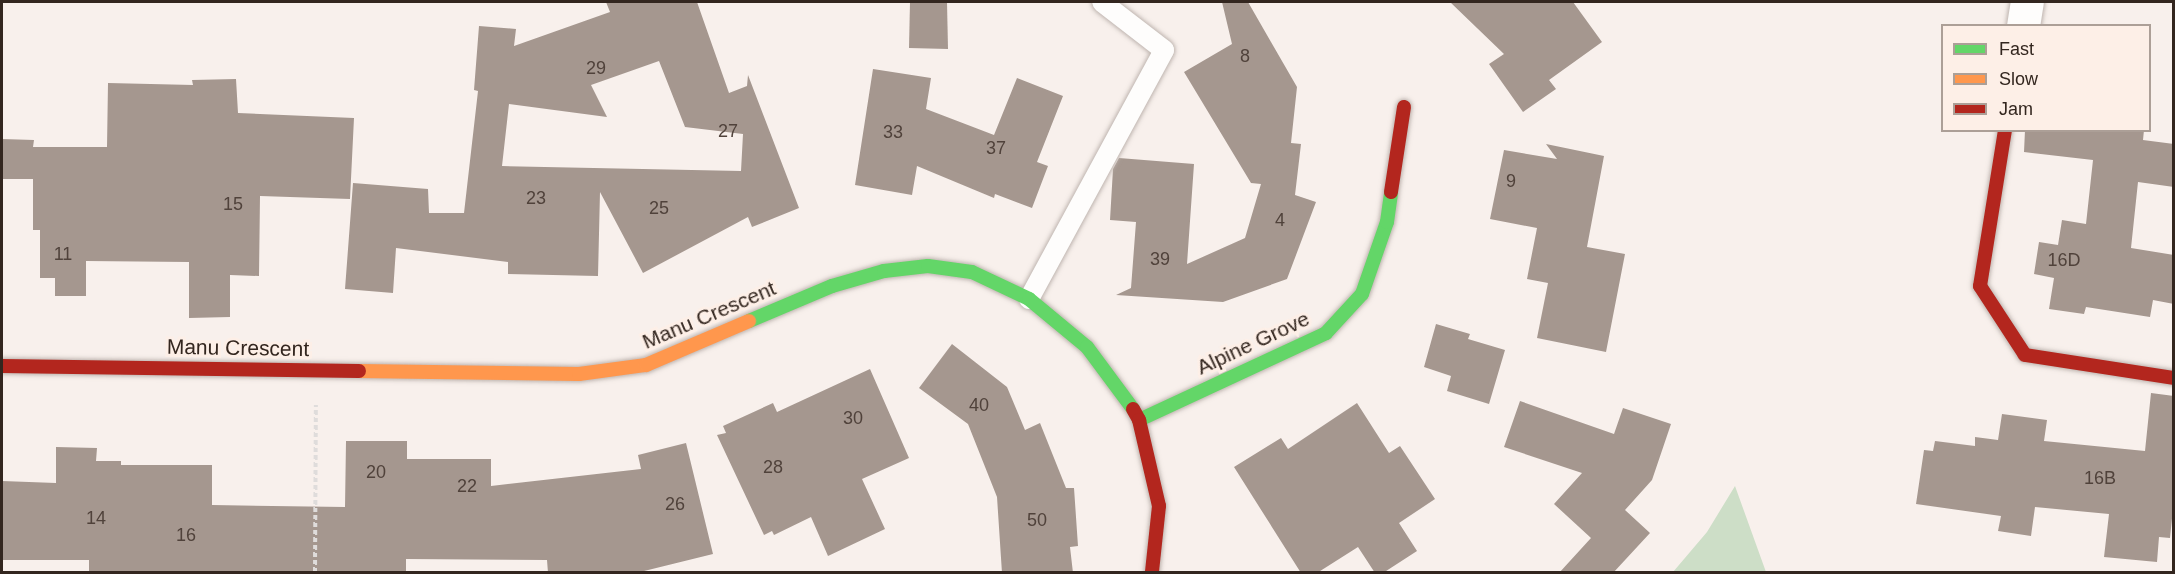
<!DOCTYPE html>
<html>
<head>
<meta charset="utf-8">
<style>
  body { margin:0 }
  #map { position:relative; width:2175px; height:574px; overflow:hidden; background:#f8f0ec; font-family:Helvetica,sans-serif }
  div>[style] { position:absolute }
  .green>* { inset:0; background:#cddec7 }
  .building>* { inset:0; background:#a5978f }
  .path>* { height:4px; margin-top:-2px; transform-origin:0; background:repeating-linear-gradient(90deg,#dfdcdb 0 4.5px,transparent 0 7.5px) }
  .roads { filter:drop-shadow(0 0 2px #bfb5b0) drop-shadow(0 0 2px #bfb5b0) }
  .lane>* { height:20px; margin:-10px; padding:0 10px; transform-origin:10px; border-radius:10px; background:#fefdfc }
  .street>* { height:33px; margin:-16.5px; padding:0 16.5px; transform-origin:16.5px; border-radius:16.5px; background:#fefdfc }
  .fast>* { height:14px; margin:-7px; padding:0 7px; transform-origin:7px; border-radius:7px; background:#63d668 }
  .slow>* { height:14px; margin:-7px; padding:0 7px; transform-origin:7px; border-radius:7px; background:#ff974d }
  .jam>* { height:14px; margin:-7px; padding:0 7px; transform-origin:7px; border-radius:7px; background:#b3261e }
  span { translate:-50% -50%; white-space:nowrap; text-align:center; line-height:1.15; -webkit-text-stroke:6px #fdefe7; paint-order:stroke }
  .number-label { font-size:18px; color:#50423b }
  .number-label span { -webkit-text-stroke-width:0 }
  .street-label { font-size:21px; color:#33261f }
  .frame { position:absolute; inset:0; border:3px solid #33261f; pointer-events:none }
  .legend { position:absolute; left:1941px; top:24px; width:210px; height:108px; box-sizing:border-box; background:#fdefe7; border:2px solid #ac9f97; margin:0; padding:8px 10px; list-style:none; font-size:18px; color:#33261f }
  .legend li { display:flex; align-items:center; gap:12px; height:30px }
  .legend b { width:30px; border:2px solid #ac9f97 }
</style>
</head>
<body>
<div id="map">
  <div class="green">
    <div style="clip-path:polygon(1735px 486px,1766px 572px,1673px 572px,1707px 532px)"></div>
  </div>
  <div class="building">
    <div style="clip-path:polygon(evenodd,606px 2px,697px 2px,729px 93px,747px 86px,748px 75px,799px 208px,752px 227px,748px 217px,643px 273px,600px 192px,598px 276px,508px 274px,508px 262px,396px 248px,393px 293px,345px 289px,353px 183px,428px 189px,429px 213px,464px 213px,478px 91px,474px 90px,479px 26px,516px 29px,514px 46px,610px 12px,606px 2px,659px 61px,685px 127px,743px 134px,741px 171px,502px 166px,509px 104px,607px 117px,591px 85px,659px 61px)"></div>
    <div style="clip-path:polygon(910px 2px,947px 2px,948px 49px,909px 48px)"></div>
    <div style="clip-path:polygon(1222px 2px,1248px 2px,1297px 87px,1291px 143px,1301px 144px,1295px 195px,1316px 202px,1287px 279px,1223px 302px,1116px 295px,1131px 288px,1136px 222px,1110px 220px,1113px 169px,1119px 158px,1194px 164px,1187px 264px,1245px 238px,1261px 184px,1251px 183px,1184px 72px,1232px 44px)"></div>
    <div style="clip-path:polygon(1450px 2px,1573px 2px,1602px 42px,1549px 80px,1556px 89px,1523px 112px,1489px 64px,1504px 54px)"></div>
    <div style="clip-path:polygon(873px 69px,931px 78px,926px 109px,994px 135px,1017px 78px,1063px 96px,1037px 162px,1048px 166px,1032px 208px,995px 194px,994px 198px,917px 166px,912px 195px,855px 185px)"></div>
    <div style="clip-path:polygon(236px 79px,238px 113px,354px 118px,350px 199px,260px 196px,259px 276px,230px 275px,230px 317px,189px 318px,189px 262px,86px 261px,86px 296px,55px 296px,55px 278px,40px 278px,40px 230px,33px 230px,33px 179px,2px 179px,2px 139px,34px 140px,33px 147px,107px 147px,108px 83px,193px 85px,192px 80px)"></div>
    <div style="clip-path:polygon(2025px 130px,2144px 130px,2143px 140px,2174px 144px,2174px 187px,2138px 182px,2131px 248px,2174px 255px,2174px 304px,2153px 300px,2150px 317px,2086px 307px,2084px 314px,2049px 309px,2054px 278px,2034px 274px,2039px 242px,2058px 245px,2062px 220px,2086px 224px,2093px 160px,2024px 152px)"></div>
    <div style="clip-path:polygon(1546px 144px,1604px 156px,1587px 247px,1625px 254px,1606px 352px,1537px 338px,1548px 283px,1527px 279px,1537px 228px,1490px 219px,1504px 150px,1557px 159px)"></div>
    <div style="clip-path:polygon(1436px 324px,1470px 334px,1468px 339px,1505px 350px,1489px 404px,1447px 391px,1451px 376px,1424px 367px)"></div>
    <div style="clip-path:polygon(952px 344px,1007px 387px,1025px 430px,1040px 423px,1066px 488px,1074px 488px,1078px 546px,1070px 547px,1073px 573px,1002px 573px,997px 497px,968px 424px,919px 388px)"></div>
    <div style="clip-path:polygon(870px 369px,909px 458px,862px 479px,885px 529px,828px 556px,811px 517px,774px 535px,772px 531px,764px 535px,717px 435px,726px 433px,723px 426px,773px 403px,777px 412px)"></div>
    <div style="clip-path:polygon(2151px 393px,2174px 396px,2174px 499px,2170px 538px,2159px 537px,2157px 562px,2104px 557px,2109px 514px,2035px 507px,2031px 536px,1998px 531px,2001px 516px,1916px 504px,1924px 450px,1933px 451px,1935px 441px,1975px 446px,1975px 437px,1998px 440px,2002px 414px,2047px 420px,2044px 441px,2145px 451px)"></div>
    <div style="clip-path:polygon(1520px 401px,1614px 434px,1623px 408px,1671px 424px,1652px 480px,1625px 510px,1650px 533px,1613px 573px,1559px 573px,1591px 538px,1554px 504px,1582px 473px,1504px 447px)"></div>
    <div style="clip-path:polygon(1357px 403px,1389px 453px,1400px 446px,1435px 499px,1399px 523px,1417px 551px,1383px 573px,1375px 573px,1358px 547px,1317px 573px,1301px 573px,1234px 467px,1281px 438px,1288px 449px)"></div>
    <div style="clip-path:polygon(346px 441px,407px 441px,407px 459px,491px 459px,491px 486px,641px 469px,638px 455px,686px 443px,713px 554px,636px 573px,548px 573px,547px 560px,406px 559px,406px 573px,89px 573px,89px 560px,2px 560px,2px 481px,56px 483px,56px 447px,97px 448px,96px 461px,121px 461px,121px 465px,212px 465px,212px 505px,345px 507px)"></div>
  </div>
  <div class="path">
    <div style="left:315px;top:572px;width:167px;rotate:-89.7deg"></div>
  </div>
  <div class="roads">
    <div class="lane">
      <div style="left:1029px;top:299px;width:283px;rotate:-61.5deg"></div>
      <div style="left:1164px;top:50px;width:78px;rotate:-142.3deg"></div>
    </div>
    <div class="street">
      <div style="left:2023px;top:26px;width:24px;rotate:-81deg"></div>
    </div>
    <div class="fast">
      <div style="left:749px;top:321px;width:90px;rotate:-22.9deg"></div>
      <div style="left:832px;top:286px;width:54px;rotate:-16.1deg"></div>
      <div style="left:884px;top:271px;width:44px;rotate:-6.5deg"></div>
      <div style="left:928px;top:266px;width:44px;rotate:7.8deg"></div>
      <div style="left:972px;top:272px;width:63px;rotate:25.3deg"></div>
      <div style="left:1029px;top:299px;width:75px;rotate:39.6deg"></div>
      <div style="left:1087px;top:347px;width:77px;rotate:53.4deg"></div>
      <div style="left:1139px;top:420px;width:206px;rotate:-24.9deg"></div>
      <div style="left:1326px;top:333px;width:53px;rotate:-47.3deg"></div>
      <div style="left:1362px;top:294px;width:76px;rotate:-70.9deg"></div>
      <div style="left:1387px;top:222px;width:30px;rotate:-82deg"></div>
    </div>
    <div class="slow">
      <div style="left:359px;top:371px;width:220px;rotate:0.8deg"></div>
      <div style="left:579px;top:374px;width:68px;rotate:-7.7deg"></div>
      <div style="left:646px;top:365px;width:112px;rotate:-23.1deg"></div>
    </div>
    <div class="jam">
      <div style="left:2005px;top:130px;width:158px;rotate:99.1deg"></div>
      <div style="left:1980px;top:286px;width:82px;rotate:56.9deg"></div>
      <div style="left:2025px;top:355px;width:151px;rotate:8.8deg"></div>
      <div style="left:1391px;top:192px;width:86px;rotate:-81.3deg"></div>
      <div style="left:2px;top:366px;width:357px;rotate:0.8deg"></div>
      <div style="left:1133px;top:409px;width:13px;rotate:61deg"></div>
      <div style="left:1139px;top:420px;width:88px;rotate:76.9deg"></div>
      <div style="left:1159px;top:506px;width:66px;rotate:96.1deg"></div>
    </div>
  </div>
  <div class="number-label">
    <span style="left:1245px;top:56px">8</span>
    <span style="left:596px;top:68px">29</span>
    <span style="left:728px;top:131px">27</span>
    <span style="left:893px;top:132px">33</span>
    <span style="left:996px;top:148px">37</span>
    <span style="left:1511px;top:181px">9</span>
    <span style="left:536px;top:198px">23</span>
    <span style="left:233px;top:204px">15</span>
    <span style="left:659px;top:208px">25</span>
    <span style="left:1280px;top:220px">4</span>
    <span style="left:63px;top:254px">11</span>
    <span style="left:1160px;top:259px">39</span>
    <span style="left:2064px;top:260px">16D</span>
    <span style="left:979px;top:405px">40</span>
    <span style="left:853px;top:418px">30</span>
    <span style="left:773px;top:467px">28</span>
    <span style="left:376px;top:472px">20</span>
    <span style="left:2100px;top:478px">16B</span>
    <span style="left:467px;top:486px">22</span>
    <span style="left:675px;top:504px">26</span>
    <span style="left:96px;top:518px">14</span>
    <span style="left:1037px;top:520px">50</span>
    <span style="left:186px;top:535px">16</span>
  </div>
  <div class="street-label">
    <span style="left:709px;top:315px;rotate:-23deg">Manu Crescent</span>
    <span style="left:1253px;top:343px;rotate:-25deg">Alpine Grove</span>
    <span style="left:238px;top:348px;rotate:1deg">Manu Crescent</span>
  </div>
  <div class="frame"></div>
  <ul class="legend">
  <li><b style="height:8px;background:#63d668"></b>Fast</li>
  <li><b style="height:8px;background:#ff974d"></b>Slow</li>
  <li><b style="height:8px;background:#b3261e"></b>Jam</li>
  </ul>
</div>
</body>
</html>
